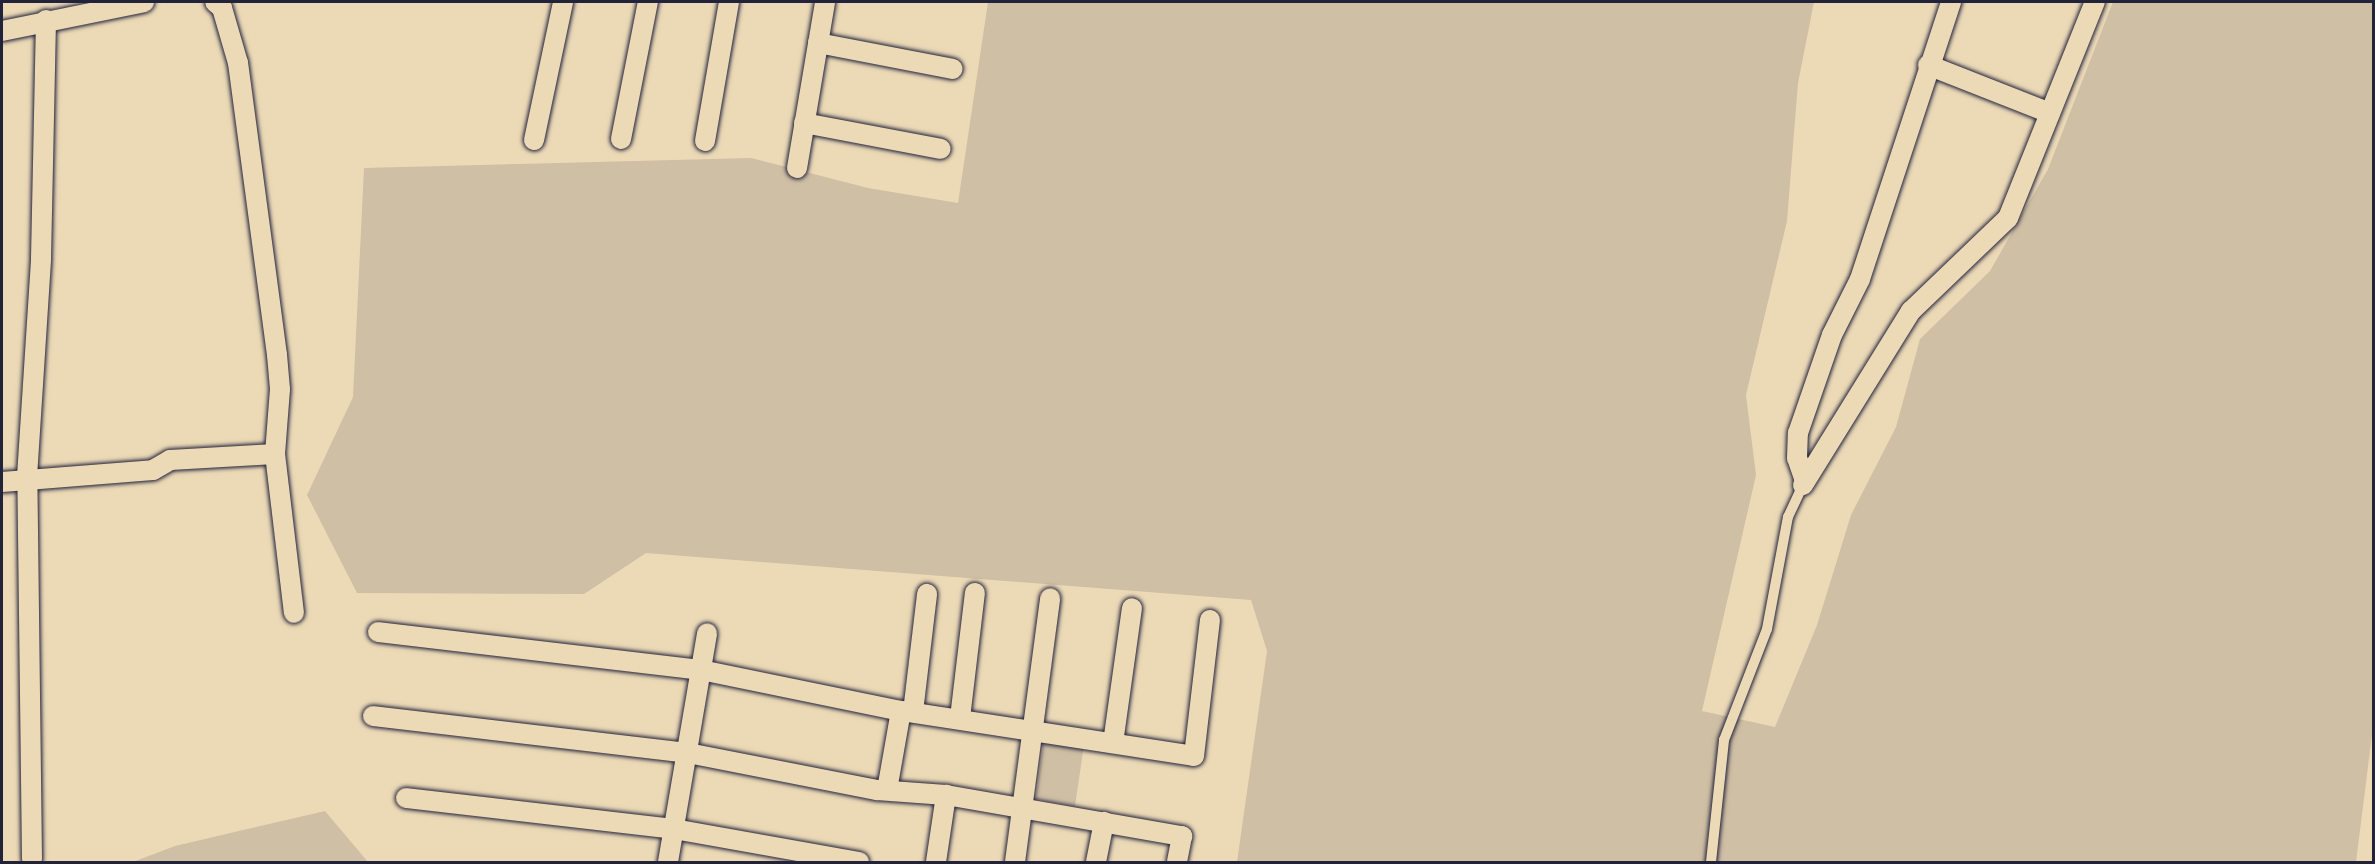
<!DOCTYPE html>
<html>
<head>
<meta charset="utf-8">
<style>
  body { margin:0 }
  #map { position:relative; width:2375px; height:864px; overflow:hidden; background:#ecdab7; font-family:"Shantell Sans",sans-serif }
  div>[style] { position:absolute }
  .green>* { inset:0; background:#cfbfa5 }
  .roads { filter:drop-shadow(0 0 2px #22223b) drop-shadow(0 0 2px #22223b) }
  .lane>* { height:10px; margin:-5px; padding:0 5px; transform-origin:5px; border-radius:5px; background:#ecdab7 }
  .street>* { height:20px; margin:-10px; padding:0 10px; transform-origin:10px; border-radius:10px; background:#ecdab7 }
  span { translate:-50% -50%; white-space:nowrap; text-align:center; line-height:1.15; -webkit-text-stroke:4.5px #ecdab7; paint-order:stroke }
  .frame { position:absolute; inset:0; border:3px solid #22223b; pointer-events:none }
</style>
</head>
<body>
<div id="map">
  <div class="green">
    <div style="clip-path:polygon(988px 2px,1814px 2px,1798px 83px,1787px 221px,1746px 395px,1756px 475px,1702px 711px,1775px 727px,1817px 625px,1851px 515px,1896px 427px,1920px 339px,1990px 271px,2048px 169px,2113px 2px,2373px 2px,2374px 719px,2356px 862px,1237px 862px,1267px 651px,1251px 600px,646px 553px,584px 594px,357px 593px,307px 495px,353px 397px,364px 168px,751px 158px,868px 188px,958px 203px)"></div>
    <div style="clip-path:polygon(1044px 739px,1084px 745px,1075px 806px,1036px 799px)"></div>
    <div style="clip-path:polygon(325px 811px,368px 862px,133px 862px,175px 846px)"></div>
  </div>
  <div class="roads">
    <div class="lane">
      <div style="left:1711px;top:862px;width:123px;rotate:-83.9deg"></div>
      <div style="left:1724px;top:740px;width:119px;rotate:-68.8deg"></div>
      <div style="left:1767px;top:629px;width:114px;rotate:-79.4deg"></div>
      <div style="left:1788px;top:517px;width:35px;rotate:-65deg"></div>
    </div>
    <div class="street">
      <div style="left:2px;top:31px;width:145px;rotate:-11.5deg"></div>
      <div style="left:818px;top:43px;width:137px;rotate:10.9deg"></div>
      <div style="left:1928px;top:65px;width:131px;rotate:21.5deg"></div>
      <div style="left:804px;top:123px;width:139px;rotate:10.7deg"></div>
      <div style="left:621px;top:139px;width:140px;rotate:-78.9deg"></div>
      <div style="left:534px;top:140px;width:141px;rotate:-78.1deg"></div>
      <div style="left:705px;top:141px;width:141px;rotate:-80.2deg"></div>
      <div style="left:797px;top:168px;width:168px;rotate:-80.4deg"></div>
      <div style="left:275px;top:454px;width:160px;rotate:83.2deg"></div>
      <div style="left:1805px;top:481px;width:24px;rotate:-109deg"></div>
      <div style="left:1797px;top:458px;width:25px;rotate:-88deg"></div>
      <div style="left:1798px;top:433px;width:104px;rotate:-70.9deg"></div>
      <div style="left:1832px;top:335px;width:63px;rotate:-63.4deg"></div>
      <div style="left:1860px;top:279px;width:292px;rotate:-71.8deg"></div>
      <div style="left:2px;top:482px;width:151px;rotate:-4.5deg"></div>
      <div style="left:153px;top:470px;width:20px;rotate:-30deg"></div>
      <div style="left:170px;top:460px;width:105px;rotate:-3.3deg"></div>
      <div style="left:275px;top:454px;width:65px;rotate:-85.6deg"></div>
      <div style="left:280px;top:389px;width:34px;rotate:-95deg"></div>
      <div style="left:277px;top:355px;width:295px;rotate:-97.6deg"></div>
      <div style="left:238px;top:63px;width:57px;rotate:-106.2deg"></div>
      <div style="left:222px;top:8px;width:9px;rotate:-139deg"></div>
      <div style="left:1803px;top:485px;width:205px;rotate:-58.2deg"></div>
      <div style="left:1911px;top:311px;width:134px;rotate:-43.8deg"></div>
      <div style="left:2008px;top:218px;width:233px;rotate:-68.1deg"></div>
      <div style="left:378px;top:632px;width:325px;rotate:6.7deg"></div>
      <div style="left:701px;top:670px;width:204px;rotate:11.6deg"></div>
      <div style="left:901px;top:711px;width:296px;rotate:8.7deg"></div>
      <div style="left:1194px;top:756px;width:137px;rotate:-83.3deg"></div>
      <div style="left:913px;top:712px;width:119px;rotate:-83.2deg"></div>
      <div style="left:373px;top:716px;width:317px;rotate:6.7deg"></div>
      <div style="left:688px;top:753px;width:193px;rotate:11.1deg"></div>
      <div style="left:877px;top:790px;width:69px;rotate:4.1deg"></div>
      <div style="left:960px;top:718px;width:126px;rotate:-83.2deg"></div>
      <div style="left:1113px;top:743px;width:136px;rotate:-82deg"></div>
      <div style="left:887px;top:790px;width:80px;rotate:-80deg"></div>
      <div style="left:406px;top:798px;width:270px;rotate:6.6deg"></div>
      <div style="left:674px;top:829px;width:188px;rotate:10.1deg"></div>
      <div style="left:32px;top:859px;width:382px;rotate:-90.7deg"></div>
      <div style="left:27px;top:477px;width:218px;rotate:-86.3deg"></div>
      <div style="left:41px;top:259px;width:239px;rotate:-88.8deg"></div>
      <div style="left:668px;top:862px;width:232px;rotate:-80.3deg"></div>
      <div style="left:936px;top:862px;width:68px;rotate:-81.5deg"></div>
      <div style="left:946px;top:795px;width:240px;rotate:9.9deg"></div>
      <div style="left:1182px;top:836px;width:26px;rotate:101deg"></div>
      <div style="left:1015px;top:862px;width:266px;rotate:-82.4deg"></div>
      <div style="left:1096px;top:862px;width:41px;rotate:-78.7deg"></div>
    </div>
  </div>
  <div class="frame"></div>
</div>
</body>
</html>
